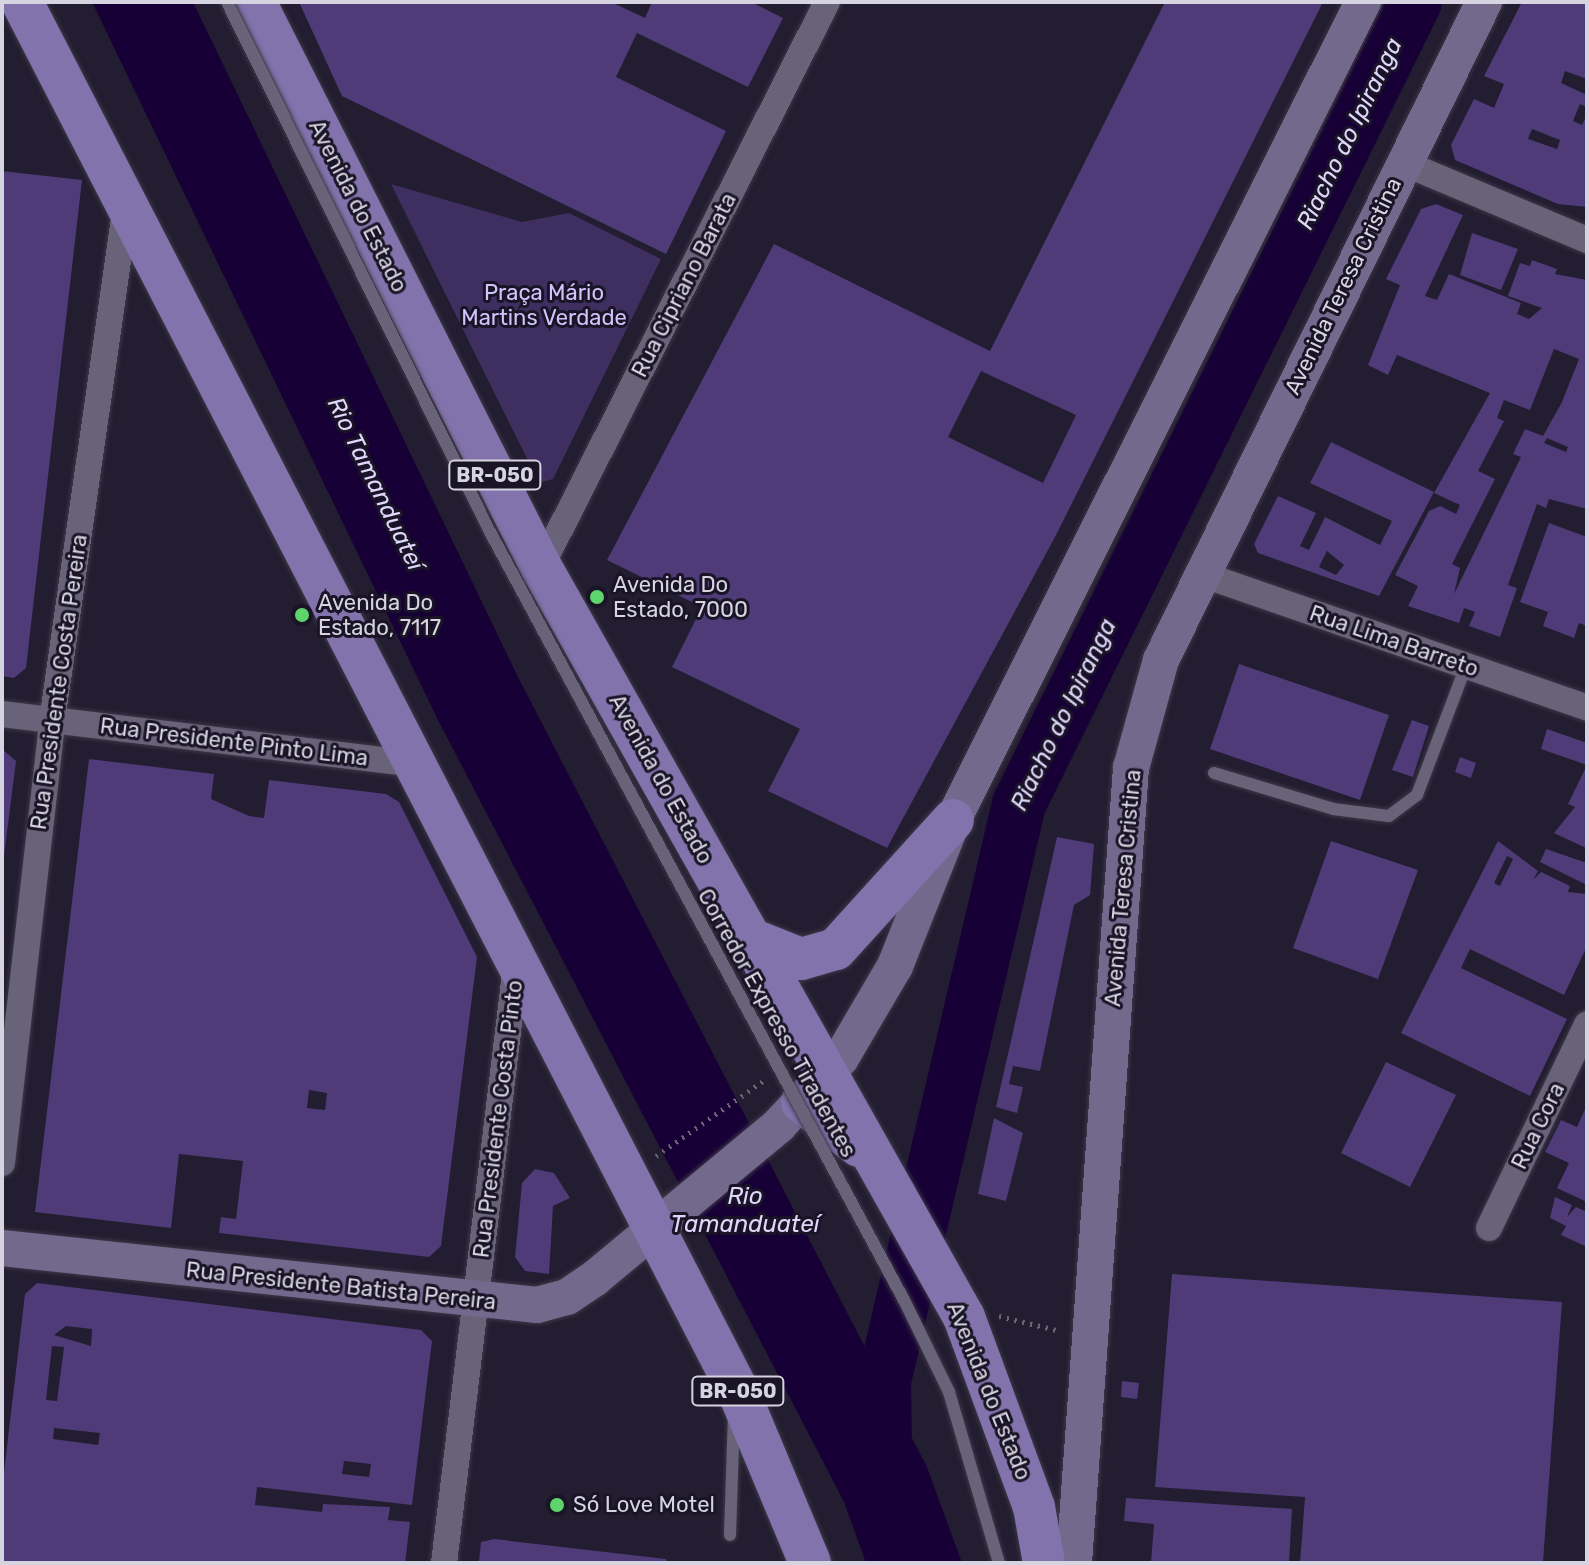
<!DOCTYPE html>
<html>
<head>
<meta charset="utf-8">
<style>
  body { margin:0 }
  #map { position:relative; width:1589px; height:1565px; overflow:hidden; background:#221d30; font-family:Rubik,sans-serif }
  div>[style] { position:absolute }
  .green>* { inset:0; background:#3e2f60 }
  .water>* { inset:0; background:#170036 }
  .river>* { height:54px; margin:-27px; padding:0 27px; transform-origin:27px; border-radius:27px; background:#170036 }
  .building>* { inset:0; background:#4e3b78 }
  .path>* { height:5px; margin-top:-2.5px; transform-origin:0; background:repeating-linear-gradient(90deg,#696576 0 2px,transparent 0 8px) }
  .roads { filter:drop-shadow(0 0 2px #3d3848) drop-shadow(0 0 2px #3d3848) }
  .service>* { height:12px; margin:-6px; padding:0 6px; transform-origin:6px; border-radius:6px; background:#686379 }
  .minor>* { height:26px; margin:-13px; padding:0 13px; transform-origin:13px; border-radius:13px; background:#686379 }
  .secondary>* { height:36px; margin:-18px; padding:0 18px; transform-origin:18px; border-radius:18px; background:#72698c }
  .trunk>* { height:42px; margin:-21px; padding:0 21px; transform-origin:21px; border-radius:21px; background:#8273ac }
  .bridges { filter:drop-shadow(0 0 2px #3d3848) drop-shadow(0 0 2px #3d3848) }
  .service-bridge>* { height:12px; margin:-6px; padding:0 6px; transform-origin:6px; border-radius:6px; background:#686379 }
  .dots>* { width:22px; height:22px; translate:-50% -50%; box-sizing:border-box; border:4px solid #191426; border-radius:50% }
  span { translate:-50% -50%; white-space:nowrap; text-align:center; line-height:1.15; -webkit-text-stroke:6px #191426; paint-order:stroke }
  .shield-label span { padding:2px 6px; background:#191426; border:2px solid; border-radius:6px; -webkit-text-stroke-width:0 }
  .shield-label { font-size:20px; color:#d7d4e1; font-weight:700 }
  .street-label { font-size:22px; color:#d7d4e1 }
  .park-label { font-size:22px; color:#d1c3fb }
  .poi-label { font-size:22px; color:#d7d4e1 }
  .left { translate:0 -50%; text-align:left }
  .water-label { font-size:24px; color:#ded6fb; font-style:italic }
  .frame { position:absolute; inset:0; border:4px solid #d7d4e1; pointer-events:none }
</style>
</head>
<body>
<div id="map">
  <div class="green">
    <div style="clip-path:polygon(391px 184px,522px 222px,569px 213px,661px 259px,553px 479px,539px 483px)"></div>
  </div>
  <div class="water">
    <div style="clip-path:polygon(92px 2px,193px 2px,518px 677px,927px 1467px,962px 1563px,866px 1563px,844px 1502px,437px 718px)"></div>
  </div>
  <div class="river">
    <div style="left:885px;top:1453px;width:72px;rotate:-90.8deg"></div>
    <div style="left:884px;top:1381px;width:593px;rotate:-76.83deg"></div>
    <div style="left:1019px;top:804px;width:894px;rotate:-63.72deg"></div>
  </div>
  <div class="building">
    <div style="clip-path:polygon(299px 2px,611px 2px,645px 18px,652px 2px,751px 2px,783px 18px,748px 87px,637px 33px,616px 77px,726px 131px,666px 254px,342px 96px)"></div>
    <div style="clip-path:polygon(evenodd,1165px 2px,1323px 2px,1055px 537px,887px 848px,768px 791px,800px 729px,672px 667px,702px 607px,607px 560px,774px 244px,990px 351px,1165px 2px,981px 371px,1076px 415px,1043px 483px,948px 437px,981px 371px)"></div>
    <div style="clip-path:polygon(evenodd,1522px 2px,1587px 2px,1587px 79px,1565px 71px,1561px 83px,1587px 95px,1587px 107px,1580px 104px,1573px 121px,1582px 125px,1587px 114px,1587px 207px,1558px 204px,1455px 160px,1451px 145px,1474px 99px,1494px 108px,1504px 84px,1484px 76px,1522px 2px,1532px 129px,1560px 140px,1557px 149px,1528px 139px,1532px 129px)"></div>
    <div style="clip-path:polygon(2px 171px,82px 180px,26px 668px,14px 678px,2px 676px)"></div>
    <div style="clip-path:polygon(evenodd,1436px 204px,1463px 215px,1425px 296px,1437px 300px,1449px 274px,1521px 303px,1517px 314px,1529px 319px,1542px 308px,1508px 296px,1520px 263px,1530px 266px,1532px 260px,1557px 269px,1555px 274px,1587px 280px,1587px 509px,1549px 499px,1546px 508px,1537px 504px,1508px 585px,1517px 588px,1500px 637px,1469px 626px,1475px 612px,1464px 608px,1459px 623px,1408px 606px,1418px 586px,1395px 575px,1429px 511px,1440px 506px,1456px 514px,1460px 505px,1434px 493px,1490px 393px,1397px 355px,1388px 375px,1368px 365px,1400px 285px,1386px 279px,1421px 209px,1436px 204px,1554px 349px,1579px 359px,1562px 402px,1543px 436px,1525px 429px,1513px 454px,1521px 457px,1454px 594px,1460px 568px,1452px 564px,1495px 479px,1478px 471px,1504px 421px,1497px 418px,1504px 400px,1530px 410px,1554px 349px,1436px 204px,1547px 438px,1568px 447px,1566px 452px,1544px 443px,1547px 438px)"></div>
    <div style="clip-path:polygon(1472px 233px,1518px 249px,1501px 290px,1460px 275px)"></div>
    <div style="clip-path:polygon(evenodd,1331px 442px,1434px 492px,1379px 596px,1258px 553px,1254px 544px,1278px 496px,1316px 513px,1300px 546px,1309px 550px,1325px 517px,1380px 545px,1392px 521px,1310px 483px,1331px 442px,1327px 551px,1344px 565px,1336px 575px,1319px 567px,1327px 551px)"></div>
    <div style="clip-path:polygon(1549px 523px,1587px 537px,1587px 626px,1579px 623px,1574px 638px,1543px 626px,1548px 612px,1520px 602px)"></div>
    <div style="clip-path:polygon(1239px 664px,1389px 715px,1360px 800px,1210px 749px)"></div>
    <div style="clip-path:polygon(1412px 720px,1429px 726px,1413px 777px,1392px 770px)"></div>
    <div style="clip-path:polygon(1547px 729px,1587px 743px,1587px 845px,1586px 848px,1554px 833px,1575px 807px,1568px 804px,1587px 765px,1541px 749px)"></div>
    <div style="clip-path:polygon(2px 749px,16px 761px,4px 856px,2px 856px)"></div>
    <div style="clip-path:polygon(1460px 757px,1476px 763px,1471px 778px,1455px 772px)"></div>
    <div style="clip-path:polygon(evenodd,89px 759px,214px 774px,211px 799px,249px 816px,264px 818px,269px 780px,386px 794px,399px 802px,477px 957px,441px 1246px,429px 1257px,219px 1233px,221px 1217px,236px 1219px,243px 1161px,179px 1154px,171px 1228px,35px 1212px,89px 759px,309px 1090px,327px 1093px,325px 1110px,307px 1108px,309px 1090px)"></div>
    <div style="clip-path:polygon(1057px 837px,1094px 844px,1090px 895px,1074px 905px,1040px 1071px,1013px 1066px,1009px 1084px,1023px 1087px,1017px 1113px,996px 1107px)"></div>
    <div style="clip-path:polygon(1331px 841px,1418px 870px,1378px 979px,1293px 948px)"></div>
    <div style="clip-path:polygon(evenodd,1498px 841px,1538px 871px,1533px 880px,1541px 872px,1570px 886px,1568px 892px,1587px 894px,1587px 946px,1564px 995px,1470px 949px,1461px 968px,1567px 1019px,1530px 1096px,1401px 1033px,1498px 841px,1507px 856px,1513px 859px,1500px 886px,1494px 883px,1507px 856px)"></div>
    <div style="clip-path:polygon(1546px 849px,1587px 863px,1587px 885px,1540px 862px)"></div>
    <div style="clip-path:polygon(1386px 1062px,1456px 1095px,1410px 1187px,1341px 1153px)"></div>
    <div style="clip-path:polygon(1587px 1105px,1587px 1202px,1557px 1188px,1569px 1163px,1545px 1152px,1561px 1120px,1577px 1127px)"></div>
    <div style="clip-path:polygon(994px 1118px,1023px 1133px,1006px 1201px,978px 1194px)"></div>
    <div style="clip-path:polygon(535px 1169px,554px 1173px,570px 1198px,553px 1206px,549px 1274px,525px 1271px,515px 1257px,522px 1183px)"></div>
    <div style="clip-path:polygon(1555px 1197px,1572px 1205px,1567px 1217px,1576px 1207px,1587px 1212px,1587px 1247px,1561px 1235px,1566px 1226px,1550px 1218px)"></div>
    <div style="clip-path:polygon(1172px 1274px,1562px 1302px,1543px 1562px,1300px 1563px,1305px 1497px,1155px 1487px)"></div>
    <div style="clip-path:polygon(evenodd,37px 1283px,421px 1330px,432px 1341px,412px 1505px,257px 1487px,255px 1505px,322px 1512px,323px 1504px,390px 1507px,388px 1520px,410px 1522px,405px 1563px,2px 1563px,2px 1489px,25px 1294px,37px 1283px,66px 1326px,92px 1329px,91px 1346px,54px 1335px,66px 1326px,37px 1283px,52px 1346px,64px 1347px,57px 1401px,46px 1400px,52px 1346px,37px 1283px,54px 1428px,100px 1433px,98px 1445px,53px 1439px,54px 1428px,37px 1283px,344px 1461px,371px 1464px,369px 1477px,342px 1474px,344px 1461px)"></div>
    <div style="clip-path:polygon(1122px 1381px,1139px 1383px,1137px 1399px,1121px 1397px)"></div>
    <div style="clip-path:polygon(1126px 1498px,1292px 1509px,1289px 1563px,1151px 1563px,1154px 1524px,1124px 1521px)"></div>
    <div style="clip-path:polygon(494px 1539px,666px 1559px,666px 1563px,479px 1561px,481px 1542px)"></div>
  </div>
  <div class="path">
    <div style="left:656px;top:1156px;width:131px;rotate:-35deg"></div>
    <div style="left:999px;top:1316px;width:63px;rotate:13.8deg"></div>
  </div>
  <div class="roads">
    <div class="service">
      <div style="left:1214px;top:773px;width:124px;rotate:16.8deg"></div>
      <div style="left:1333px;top:809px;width:56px;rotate:7.1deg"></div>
      <div style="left:1389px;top:816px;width:35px;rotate:-37deg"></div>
      <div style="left:1417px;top:795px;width:138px;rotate:-69.2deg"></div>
      <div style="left:730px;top:1535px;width:119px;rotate:-88.1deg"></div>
    </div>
    <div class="minor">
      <div style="left:1404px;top:163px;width:199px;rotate:22.8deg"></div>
      <div style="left:541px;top:567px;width:633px;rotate:-63.15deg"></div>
      <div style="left:1201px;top:574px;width:409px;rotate:19.1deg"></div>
      <div style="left:2px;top:714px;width:419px;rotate:6.9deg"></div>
      <div style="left:2px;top:1163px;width:445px;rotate:-83.5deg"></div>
      <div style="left:52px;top:721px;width:521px;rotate:-81.84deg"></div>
      <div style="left:1489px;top:1228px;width:226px;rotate:-64.3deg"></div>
      <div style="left:444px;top:1563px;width:602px;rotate:-83.13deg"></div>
    </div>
    <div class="secondary">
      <div style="left:2px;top:1248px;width:538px;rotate:6.08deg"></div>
      <div style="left:537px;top:1305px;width:31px;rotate:-15deg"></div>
      <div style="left:567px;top:1297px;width:34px;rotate:-34deg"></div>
      <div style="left:595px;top:1278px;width:239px;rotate:-39.7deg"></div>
      <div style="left:779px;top:1125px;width:91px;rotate:-47.2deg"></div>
      <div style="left:841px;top:1058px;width:107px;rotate:-59.6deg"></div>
      <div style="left:895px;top:966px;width:157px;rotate:-68.3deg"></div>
      <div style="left:953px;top:820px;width:915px;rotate:-63.38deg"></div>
      <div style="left:1074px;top:1563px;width:797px;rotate:-85.9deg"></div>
      <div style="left:1131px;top:768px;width:112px;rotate:-74.5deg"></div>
      <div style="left:1161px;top:660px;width:733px;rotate:-63.85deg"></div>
    </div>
    <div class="trunk">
      <div style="left:22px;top:2px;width:1565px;rotate:62.73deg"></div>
      <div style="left:739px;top:1393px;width:184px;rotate:67.3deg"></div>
      <div style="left:255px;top:2px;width:633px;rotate:63.15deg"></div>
      <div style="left:541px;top:567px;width:861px;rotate:60.58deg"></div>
      <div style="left:964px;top:1317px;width:202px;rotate:69.8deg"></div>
      <div style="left:1034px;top:1507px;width:57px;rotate:79.9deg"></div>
      <div style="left:751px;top:939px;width:54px;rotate:21.8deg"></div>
      <div style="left:801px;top:959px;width:36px;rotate:-16deg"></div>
      <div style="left:836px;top:949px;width:174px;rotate:-47.8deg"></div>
      <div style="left:802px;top:1102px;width:72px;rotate:37.7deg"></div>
    </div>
  </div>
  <div class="bridges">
    <div class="service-bridge">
      <div style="left:227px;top:2px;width:589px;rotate:63.61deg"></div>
      <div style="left:489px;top:530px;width:875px;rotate:61.68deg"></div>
      <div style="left:904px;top:1300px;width:102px;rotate:63.9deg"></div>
      <div style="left:949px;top:1392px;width:178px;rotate:73.7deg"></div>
    </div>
  </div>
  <div class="dots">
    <div style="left:597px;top:597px;background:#5dd56c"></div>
    <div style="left:302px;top:615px;background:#5dd56c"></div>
    <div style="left:557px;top:1505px;background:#5dd56c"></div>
  </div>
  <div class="shield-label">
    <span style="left:495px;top:475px">BR-050</span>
    <span style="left:738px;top:1391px">BR-050</span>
  </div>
  <div class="street-label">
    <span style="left:358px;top:206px;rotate:63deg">Avenida do Estado</span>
    <span style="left:684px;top:285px;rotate:-63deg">Rua Cipriano Barata</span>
    <span style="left:1343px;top:286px;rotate:-64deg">Avenida Teresa Cristina</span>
    <span style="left:1394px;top:641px;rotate:19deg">Rua Lima Barreto</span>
    <span style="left:59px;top:682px;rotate:-82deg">Rua Presidente Costa Pereira</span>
    <span style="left:234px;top:742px;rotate:7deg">Rua Presidente Pinto Lima</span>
    <span style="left:661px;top:779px;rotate:61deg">Avenida do Estado</span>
    <span style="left:1123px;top:888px;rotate:-85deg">Avenida Teresa Cristina</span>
    <span style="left:777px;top:1023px;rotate:61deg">Corredor Expresso Tiradentes</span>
    <span style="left:498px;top:1119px;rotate:-83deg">Rua Presidente Costa Pinto</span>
    <span style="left:1538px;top:1126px;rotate:-64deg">Rua Cora</span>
    <span style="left:341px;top:1286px;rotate:6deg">Rua Presidente Batista Pereira</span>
    <span style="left:989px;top:1391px;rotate:68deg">Avenida do Estado</span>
  </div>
  <div class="park-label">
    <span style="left:544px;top:305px">Praça Mário<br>Martins Verdade</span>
  </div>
  <div class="poi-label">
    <span class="left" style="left:613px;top:597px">Avenida Do<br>Estado, 7000</span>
    <span class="left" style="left:318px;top:615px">Avenida Do<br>Estado, 7117</span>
    <span class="left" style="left:573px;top:1505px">Só Love Motel</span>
  </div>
  <div class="water-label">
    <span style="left:1350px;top:134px;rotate:-64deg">Riacho do Ipiranga</span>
    <span style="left:375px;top:484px;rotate:64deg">Rio Tamanduateí</span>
    <span style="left:1064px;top:715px;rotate:-64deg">Riacho do Ipiranga</span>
    <span style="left:745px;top:1211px">Rio<br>Tamanduateí</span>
  </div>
  <div class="frame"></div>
</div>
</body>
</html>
